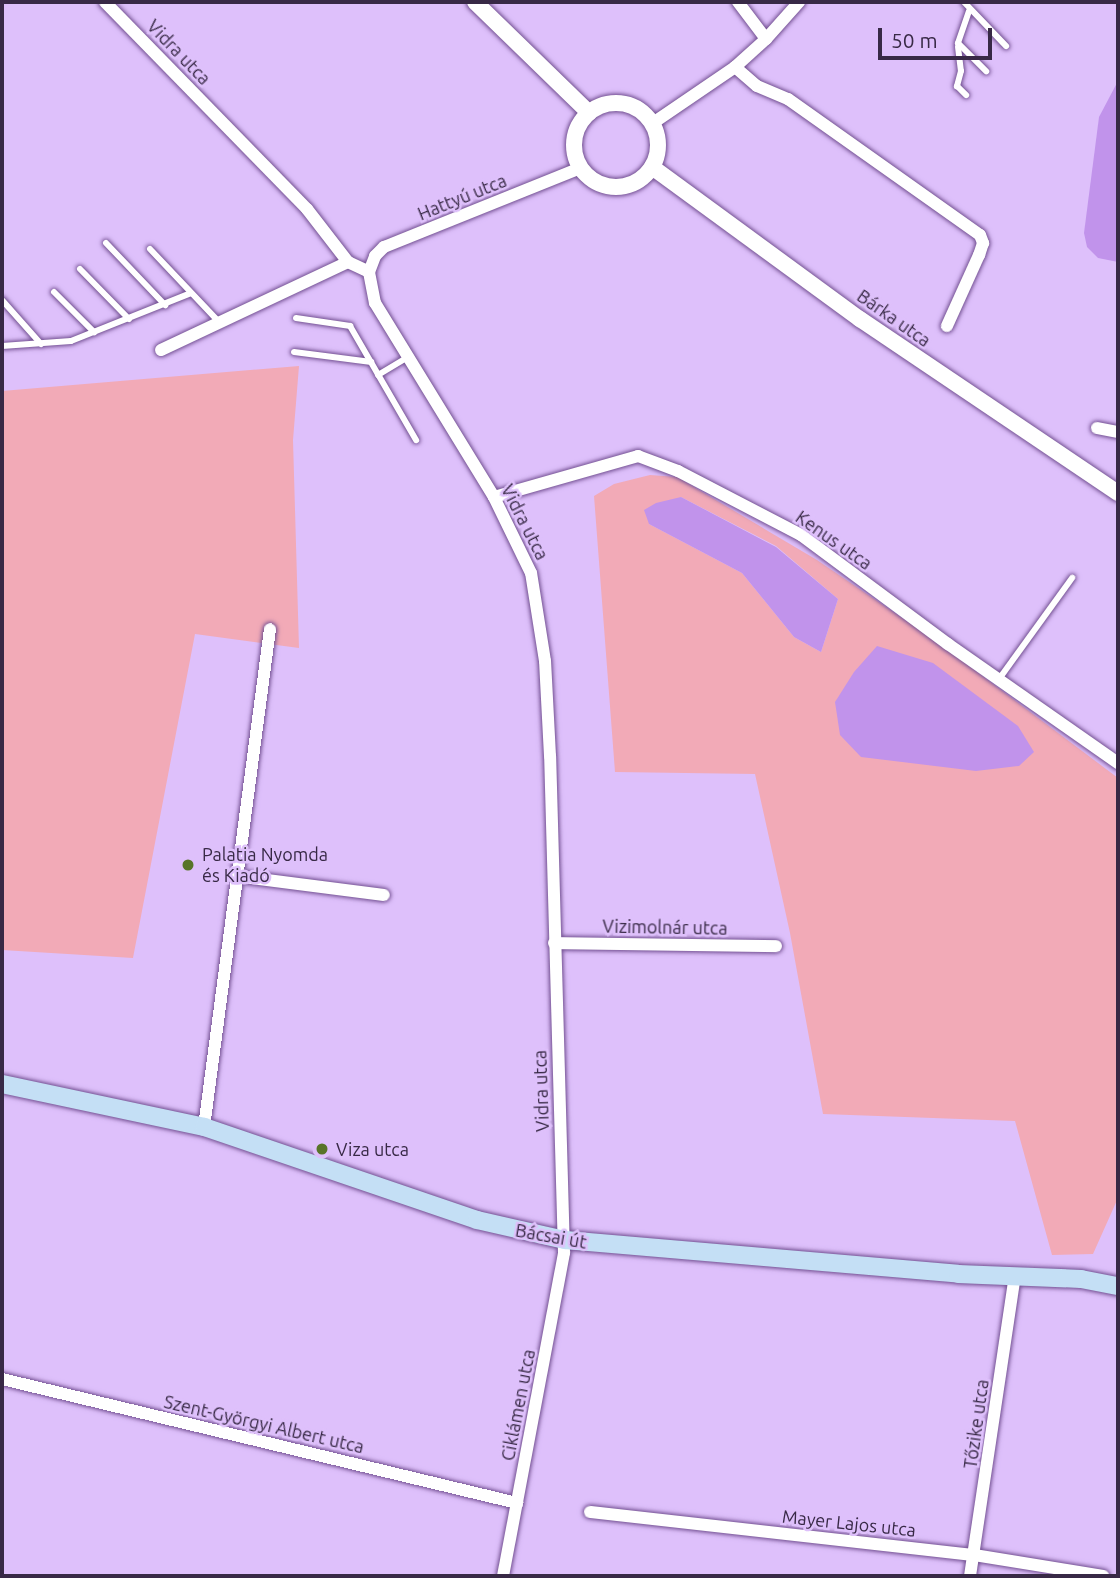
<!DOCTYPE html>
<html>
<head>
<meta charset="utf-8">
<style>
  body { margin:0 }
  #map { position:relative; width:1120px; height:1578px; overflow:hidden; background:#dec0fb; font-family:Ubuntu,sans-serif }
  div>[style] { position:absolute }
  .green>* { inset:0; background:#f2aab7 }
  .water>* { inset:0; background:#c193eb }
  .roads { filter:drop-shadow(0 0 2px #735092) drop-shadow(0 0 2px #735092) }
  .service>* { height:6px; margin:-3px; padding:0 3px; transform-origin:3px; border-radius:3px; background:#fff }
  .minor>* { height:12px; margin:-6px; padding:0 6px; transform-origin:6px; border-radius:6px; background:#fff }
  .tertiary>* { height:16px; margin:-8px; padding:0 8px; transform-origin:8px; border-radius:8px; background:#fff }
  .tertiary>.ring { margin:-8px; padding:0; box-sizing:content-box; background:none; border:16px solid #fff; border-radius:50% }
  .secondary>* { height:18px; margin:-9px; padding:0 9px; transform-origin:9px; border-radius:9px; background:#c4dff5 }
  .dots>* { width:19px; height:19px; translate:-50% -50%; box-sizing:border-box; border:4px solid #dec0fb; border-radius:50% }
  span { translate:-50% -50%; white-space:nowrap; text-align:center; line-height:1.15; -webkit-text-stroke:5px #dec0fb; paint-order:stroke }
  .street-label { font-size:18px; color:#382946 }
  .poi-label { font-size:18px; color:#382946 }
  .left { translate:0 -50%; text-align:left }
  .frame { position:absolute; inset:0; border:4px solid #382946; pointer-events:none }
  .scale { position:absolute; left:878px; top:28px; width:114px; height:32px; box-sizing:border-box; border:4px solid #382946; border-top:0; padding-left:9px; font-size:21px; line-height:24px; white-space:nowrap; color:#382946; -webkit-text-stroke:5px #dec0fb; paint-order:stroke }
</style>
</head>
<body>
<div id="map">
  <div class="green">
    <div style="clip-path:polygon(299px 366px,293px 440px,299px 648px,195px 634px,133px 958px,2px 950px,2px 391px)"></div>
    <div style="clip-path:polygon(evenodd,650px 475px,677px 477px,817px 560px,933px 639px,1118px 778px,1118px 1198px,1093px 1254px,1052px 1255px,1015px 1121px,823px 1114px,790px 933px,755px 774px,615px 772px,594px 496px,614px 484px,650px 475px,681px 497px,776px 546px,838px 599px,821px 652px,794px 637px,742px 573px,649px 524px,681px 497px)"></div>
  </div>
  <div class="water">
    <div style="clip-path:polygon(1118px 81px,1118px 262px,1098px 258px,1087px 247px,1084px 233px,1099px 117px)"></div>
    <div style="clip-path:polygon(681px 497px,776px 547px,838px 599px,821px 652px,794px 637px,742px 573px,649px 524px,644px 510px,656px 503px)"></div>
    <div style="clip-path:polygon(877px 646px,933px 663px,1018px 726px,1034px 752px,1019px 766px,976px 771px,861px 757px,840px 735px,835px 702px,854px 672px)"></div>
  </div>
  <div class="roads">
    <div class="service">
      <div style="left:964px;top:2px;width:61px;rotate:46.3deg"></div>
      <div style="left:969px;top:11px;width:34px;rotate:109deg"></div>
      <div style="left:958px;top:43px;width:40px;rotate:45deg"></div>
      <div style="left:958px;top:47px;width:24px;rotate:83deg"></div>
      <div style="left:961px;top:71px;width:16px;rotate:105deg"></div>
      <div style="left:957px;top:86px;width:13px;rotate:45deg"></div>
      <div style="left:106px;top:243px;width:86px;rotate:46.4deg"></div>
      <div style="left:150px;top:249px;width:100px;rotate:46.6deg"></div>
      <div style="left:80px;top:269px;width:70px;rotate:45.6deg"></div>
      <div style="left:54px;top:292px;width:57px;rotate:45deg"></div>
      <div style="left:2px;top:300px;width:59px;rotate:48.4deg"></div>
      <div style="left:296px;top:318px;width:55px;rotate:8.4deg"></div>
      <div style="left:350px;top:326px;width:132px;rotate:59.9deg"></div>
      <div style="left:2px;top:346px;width:69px;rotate:-4.1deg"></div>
      <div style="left:71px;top:341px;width:129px;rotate:-21.8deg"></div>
      <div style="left:294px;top:352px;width:78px;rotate:7.4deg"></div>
      <div style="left:378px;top:375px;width:35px;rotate:-31deg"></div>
      <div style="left:999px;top:679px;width:125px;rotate:-54.1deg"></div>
    </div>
    <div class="minor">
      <div style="left:105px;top:2px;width:289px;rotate:45.7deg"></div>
      <div style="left:307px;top:209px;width:67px;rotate:52.3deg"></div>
      <div style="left:348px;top:262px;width:23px;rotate:25deg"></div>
      <div style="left:738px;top:2px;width:46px;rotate:52.9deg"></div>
      <div style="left:735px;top:67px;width:29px;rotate:41deg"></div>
      <div style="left:757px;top:86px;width:34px;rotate:23deg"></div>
      <div style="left:788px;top:99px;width:235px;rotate:35.3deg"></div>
      <div style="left:980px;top:235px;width:9px;rotate:69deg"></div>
      <div style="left:983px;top:243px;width:13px;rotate:108deg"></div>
      <div style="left:979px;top:255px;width:78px;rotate:114.3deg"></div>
      <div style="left:653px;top:123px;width:99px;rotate:-34.3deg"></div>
      <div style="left:735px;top:67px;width:42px;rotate:-42.1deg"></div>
      <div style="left:766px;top:39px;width:50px;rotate:-48.3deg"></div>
      <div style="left:161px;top:350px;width:207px;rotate:-25.2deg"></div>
      <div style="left:1097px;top:428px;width:21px;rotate:11deg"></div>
      <div style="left:494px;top:497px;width:150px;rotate:-15.9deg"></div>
      <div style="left:638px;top:456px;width:43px;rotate:20.6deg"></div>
      <div style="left:678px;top:471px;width:139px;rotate:27.5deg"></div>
      <div style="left:801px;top:535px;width:183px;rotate:36.6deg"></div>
      <div style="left:948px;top:644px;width:208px;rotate:35deg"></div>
      <div style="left:236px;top:876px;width:149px;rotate:7.3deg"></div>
      <div style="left:554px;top:943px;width:222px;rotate:0.8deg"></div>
      <div style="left:204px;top:1127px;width:502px;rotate:-82.45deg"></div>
      <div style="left:2px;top:1379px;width:530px;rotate:13.54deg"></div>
      <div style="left:590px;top:1512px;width:386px;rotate:6.4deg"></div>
      <div style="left:974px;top:1555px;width:131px;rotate:9.2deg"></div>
      <div style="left:503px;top:1576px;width:329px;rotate:-79.3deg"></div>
      <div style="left:564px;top:1253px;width:497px;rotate:-91.6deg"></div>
      <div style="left:550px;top:756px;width:95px;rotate:-93deg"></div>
      <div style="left:545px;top:661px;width:89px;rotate:-99deg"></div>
      <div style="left:531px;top:573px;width:85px;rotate:-116deg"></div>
      <div style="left:494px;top:497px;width:228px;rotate:-121.5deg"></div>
      <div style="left:375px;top:303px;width:32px;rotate:-101deg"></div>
      <div style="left:369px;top:272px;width:17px;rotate:-69deg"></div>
      <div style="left:375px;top:256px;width:13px;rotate:-45deg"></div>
      <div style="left:384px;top:247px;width:212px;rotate:-21.9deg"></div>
      <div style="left:970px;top:1576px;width:303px;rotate:-81.5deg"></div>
    </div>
    <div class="tertiary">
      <div style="left:475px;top:2px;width:159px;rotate:44.2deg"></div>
      <div class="ring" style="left:574px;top:103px;width:68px;height:68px"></div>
      <div style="left:652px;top:167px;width:258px;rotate:36.2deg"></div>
      <div style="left:860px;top:319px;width:311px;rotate:34deg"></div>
    </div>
    <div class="secondary">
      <div style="left:2px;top:1084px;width:207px;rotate:12deg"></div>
      <div style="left:204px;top:1127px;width:288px;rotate:18.8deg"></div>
      <div style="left:477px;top:1220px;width:90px;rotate:12.8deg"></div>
      <div style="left:565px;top:1240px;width:394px;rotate:4.9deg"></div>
      <div style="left:958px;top:1274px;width:123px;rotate:2.3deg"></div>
      <div style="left:1081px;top:1279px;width:38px;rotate:11deg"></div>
    </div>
  </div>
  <div class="dots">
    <div style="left:188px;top:865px;background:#587429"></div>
    <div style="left:322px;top:1149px;background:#587429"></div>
  </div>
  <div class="street-label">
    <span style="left:179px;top:52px;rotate:46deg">Vidra utca</span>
    <span style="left:462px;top:197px;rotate:-22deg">Hattyú utca</span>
    <span style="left:894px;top:318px;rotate:35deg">Bárka utca</span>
    <span style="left:525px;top:522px;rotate:63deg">Vidra utca</span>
    <span style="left:834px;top:540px;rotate:35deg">Kenus utca</span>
    <span style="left:665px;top:927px;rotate:1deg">Vizimolnár utca</span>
    <span style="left:541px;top:1091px;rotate:-92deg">Vidra utca</span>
    <span style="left:551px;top:1236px;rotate:10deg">Bácsai út</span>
    <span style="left:518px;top:1405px;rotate:-79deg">Ciklámen utca</span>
    <span style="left:264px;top:1424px;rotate:13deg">Szent-Györgyi Albert utca</span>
    <span style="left:976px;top:1424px;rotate:-82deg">Tőzike utca</span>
    <span style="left:849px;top:1523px;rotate:6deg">Mayer Lajos utca</span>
  </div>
  <div class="poi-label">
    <span class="left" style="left:202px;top:865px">Palatia Nyomda<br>és Kiadó</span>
    <span class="left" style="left:336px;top:1149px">Viza utca</span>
  </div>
  <div class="frame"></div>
  <div class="scale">50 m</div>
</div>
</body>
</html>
